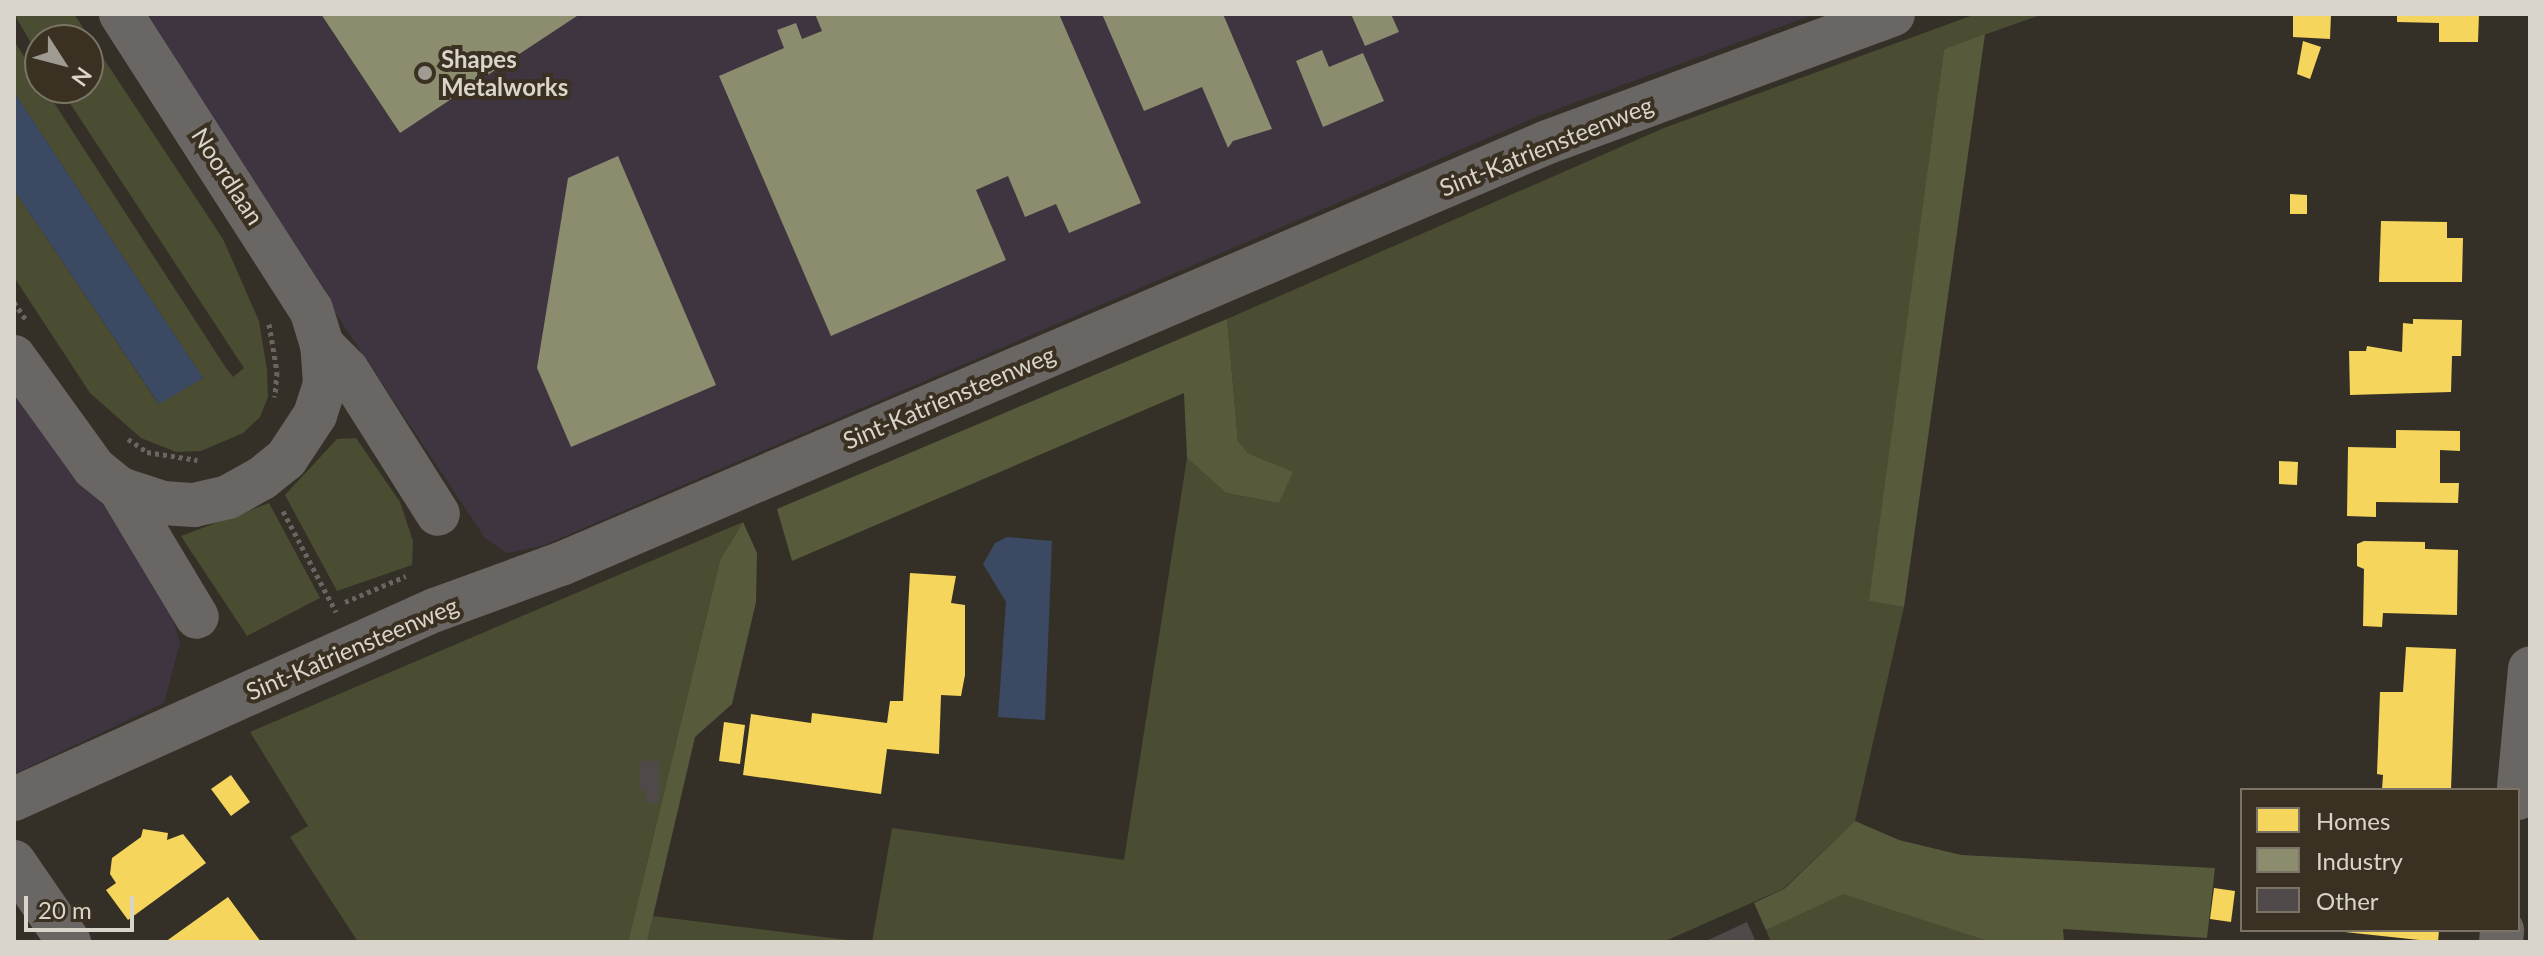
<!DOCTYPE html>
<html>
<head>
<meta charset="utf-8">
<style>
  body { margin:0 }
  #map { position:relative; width:2544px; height:956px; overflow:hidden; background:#343028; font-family:Lato,sans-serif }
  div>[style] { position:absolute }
  .industrial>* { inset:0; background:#3e3541 }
  .green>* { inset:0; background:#4b4d32 }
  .forest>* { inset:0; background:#585a3c }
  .water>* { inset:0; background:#3c4962 }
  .homes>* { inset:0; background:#f6d55c }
  .industry>* { inset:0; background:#8c8c6e }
  .building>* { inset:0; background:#4f4a49 }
  .path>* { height:5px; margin-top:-2.5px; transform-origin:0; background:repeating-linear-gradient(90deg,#696662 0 4px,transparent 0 8px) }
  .minor>* { height:44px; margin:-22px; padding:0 22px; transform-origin:22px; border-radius:22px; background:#6a6664 }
  .tertiary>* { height:44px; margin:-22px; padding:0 22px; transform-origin:22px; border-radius:22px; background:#6a6664 }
  .dots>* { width:22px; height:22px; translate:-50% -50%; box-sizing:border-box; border:4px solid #3a3122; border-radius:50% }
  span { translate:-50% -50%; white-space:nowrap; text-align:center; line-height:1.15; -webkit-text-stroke:8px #3a3122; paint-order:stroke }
  .poi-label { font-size:24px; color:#dad5cb; font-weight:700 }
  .left { translate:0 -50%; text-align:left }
  .street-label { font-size:24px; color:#dad5cb }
  .frame { position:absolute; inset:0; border:16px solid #dad5cb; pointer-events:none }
  .legend { position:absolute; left:2240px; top:788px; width:280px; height:144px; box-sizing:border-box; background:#3a3122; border:2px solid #7a7366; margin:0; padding:10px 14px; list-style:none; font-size:24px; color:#dad5cb }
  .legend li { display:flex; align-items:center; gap:16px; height:40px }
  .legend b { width:40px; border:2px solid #7a7366 }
  .north { position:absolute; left:24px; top:24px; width:80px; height:80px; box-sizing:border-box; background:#3a3122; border:2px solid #7a7366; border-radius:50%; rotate:126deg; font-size:22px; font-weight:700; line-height:32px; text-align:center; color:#dad5cb }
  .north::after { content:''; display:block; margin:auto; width:28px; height:36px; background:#a09b92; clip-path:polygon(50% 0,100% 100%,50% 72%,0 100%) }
  .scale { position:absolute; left:24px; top:896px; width:110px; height:36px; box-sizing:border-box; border:4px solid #dad5cb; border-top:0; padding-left:10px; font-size:24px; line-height:28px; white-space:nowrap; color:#dad5cb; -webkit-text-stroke:6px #3a3122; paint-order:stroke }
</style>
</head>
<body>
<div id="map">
  <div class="industrial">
    <div style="clip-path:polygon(137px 14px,1815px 14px,1541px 115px,542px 546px,507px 553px,485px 538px)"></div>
    <div style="clip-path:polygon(14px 377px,164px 593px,180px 642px,164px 703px,14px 774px)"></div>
  </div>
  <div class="green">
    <div style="clip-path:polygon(14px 14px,74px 14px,223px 239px,259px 321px,267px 370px,268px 397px,260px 417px,243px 433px,201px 451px,176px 452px,141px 438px,90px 393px,14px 277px,14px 190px,158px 403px,203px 378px,14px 92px,14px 41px,226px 368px,233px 377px,244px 368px,60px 88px,88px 88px,88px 40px,40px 40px,40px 58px)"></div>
    <div style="clip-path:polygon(1976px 14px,2043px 14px,1944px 49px,1870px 601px,1904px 607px,1855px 821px,1783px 889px,1663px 942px,872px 942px,892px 828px,1124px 860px,1187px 458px,1226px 493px,1279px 503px,1292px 472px,1248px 453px,1238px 441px,1227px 319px,1664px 128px)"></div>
    <div style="clip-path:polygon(356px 438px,400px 502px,413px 541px,412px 565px,337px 591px,285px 495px,337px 439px)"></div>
    <div style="clip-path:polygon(269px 503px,320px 598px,247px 636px,181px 536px)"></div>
    <div style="clip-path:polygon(743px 522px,720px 560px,628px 942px,358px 942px,290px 837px,308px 826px,250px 732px)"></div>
    <div style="clip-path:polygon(1843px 893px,1991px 942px,1771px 942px,1766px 930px)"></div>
    <div style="clip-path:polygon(653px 916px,864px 942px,647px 942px)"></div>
  </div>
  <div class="forest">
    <div style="clip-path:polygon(1985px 34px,1904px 607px,1869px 601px,1944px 49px)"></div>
    <div style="clip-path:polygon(1227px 319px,1238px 441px,1248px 453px,1293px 472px,1279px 503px,1226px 493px,1187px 458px,1184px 393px,792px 561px,777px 509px)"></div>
    <div style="clip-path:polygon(743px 522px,757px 553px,756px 602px,732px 704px,695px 737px,647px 942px,628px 942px,720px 560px)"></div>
    <div style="clip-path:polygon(1855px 821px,1899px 840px,1961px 855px,2215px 868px,2207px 938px,2063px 929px,2064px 942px,1991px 942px,1843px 894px,1766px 930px,1754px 903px,1784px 889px)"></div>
  </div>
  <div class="water">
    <div style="clip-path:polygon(14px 92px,203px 378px,159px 404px,14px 190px)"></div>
    <div style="clip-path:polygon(1007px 537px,1052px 541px,1045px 720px,998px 717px,1006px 602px,983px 564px,995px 543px)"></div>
  </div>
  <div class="homes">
    <div style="clip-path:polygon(2293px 14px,2331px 14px,2330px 39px,2293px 37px)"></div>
    <div style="clip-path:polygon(2397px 14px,2479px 14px,2478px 42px,2439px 42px,2439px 23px,2397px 22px)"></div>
    <div style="clip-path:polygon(2303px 41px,2321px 47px,2310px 79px,2297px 74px)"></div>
    <div style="clip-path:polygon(2290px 194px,2307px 195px,2307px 214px,2290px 214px)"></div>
    <div style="clip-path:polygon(2381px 221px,2447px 222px,2447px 238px,2463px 238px,2462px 282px,2379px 282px)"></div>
    <div style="clip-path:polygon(2413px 319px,2462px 320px,2461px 356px,2452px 356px,2451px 392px,2350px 395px,2349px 351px,2366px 351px,2367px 346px,2402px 352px,2403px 323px,2413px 324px)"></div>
    <div style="clip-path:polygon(2396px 430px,2460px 431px,2460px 451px,2440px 450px,2440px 483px,2459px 483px,2458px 503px,2376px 502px,2376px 517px,2347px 516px,2348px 447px,2396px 448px)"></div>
    <div style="clip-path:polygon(2279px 461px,2298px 462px,2297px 485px,2279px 484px)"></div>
    <div style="clip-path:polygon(2364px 541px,2425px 542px,2425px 549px,2458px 550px,2457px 615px,2383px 613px,2382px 627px,2363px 626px,2364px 569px,2357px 566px,2357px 544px)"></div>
    <div style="clip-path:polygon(910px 573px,956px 576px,951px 603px,965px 605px,965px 675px,961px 696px,941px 695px,939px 754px,887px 749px,881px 794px,743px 775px,751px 714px,811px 723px,812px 713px,887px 723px,890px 701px,903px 701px)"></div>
    <div style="clip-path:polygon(2406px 647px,2456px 649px,2451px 790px,2382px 790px,2383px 775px,2377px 774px,2380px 692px,2403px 692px)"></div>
    <div style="clip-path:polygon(724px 722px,745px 725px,740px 764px,719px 761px)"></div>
    <div style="clip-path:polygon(231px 775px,250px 802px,231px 816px,211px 789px)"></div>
    <div style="clip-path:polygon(143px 829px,168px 833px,167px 840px,183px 834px,206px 863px,128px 920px,106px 890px,116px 883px,110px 874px,112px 858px,141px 837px)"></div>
    <div style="clip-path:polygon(2214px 888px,2235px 891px,2231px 922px,2210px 919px)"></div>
    <div style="clip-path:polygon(228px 897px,261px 942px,165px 942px)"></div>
    <div style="clip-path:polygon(2326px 930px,2439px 930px,2438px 942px)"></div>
  </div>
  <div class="industry">
    <div style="clip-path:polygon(321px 14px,580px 14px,400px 133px)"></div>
    <div style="clip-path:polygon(815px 14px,1059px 14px,1141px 203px,1069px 233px,1056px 204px,1025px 217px,1008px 176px,976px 190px,1006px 260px,831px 336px,719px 76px,784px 48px,777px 30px,796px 23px,802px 39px,822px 31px)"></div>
    <div style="clip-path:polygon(1102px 14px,1223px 14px,1272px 129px,1233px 141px,1228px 148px,1202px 87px,1144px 111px)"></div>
    <div style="clip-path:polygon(1351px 14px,1391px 14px,1399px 32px,1365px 46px)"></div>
    <div style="clip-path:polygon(1322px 50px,1329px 67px,1363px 53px,1384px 101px,1323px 127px,1296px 61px)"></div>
    <div style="clip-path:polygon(618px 156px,716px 385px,571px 447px,537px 368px,568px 178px)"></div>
  </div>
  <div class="building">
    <div style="clip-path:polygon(640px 761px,659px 761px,659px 803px,645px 803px,646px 791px,639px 790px)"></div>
    <div style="clip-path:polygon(1747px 922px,1756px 942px,1704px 942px)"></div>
  </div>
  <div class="path">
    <div style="left:14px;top:302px;width:22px;rotate:56deg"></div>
    <div style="left:269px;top:324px;width:49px;rotate:80.5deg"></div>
    <div style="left:277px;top:372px;width:25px;rotate:95deg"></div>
    <div style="left:128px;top:439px;width:23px;rotate:34deg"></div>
    <div style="left:147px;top:452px;width:51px;rotate:9.1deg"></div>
    <div style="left:283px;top:511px;width:114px;rotate:62.3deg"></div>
    <div style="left:345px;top:602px;width:66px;rotate:-23.1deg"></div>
  </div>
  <div class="minor">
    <div style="left:322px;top:345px;width:35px;rotate:45deg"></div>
    <div style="left:347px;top:370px;width:170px;rotate:57.7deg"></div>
    <div style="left:120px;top:489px;width:149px;rotate:59deg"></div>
    <div style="left:2518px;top:798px;width:130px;rotate:-84.7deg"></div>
    <div style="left:14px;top:862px;width:97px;rotate:55.5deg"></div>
    <div style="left:2501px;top:942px;width:12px;rotate:-85deg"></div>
  </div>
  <div class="tertiary">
    <div style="left:14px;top:357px;width:137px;rotate:54.2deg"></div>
    <div style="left:94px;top:468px;width:33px;rotate:39deg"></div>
    <div style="left:120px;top:489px;width:45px;rotate:18deg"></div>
    <div style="left:163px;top:503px;width:31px;rotate:4deg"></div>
    <div style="left:194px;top:505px;width:35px;rotate:-13deg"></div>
    <div style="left:228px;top:497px;width:38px;rotate:-29deg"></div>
    <div style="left:261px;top:479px;width:32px;rotate:-39deg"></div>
    <div style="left:286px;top:459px;width:53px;rotate:-56.6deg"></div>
    <div style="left:315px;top:415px;width:33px;rotate:-72deg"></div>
    <div style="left:325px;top:384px;width:39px;rotate:-94deg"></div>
    <div style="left:322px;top:345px;width:37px;rotate:-107deg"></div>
    <div style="left:311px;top:310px;width:352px;rotate:-122.7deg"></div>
    <div style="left:14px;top:799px;width:461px;rotate:-24.2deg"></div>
    <div style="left:435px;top:610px;width:134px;rotate:-20.1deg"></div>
    <div style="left:561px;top:564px;width:1070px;rotate:-23.16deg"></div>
    <div style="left:1545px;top:143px;width:371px;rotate:-20.3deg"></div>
  </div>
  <div class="dots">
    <div style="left:425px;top:73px;background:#a09b92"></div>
  </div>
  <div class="poi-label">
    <span class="left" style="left:441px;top:73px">Shapes<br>Metalworks</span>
  </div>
  <div class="street-label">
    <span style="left:1546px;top:146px;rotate:-22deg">Sint-Katriensteenweg</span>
    <span style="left:228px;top:176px;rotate:57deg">Noordlaan</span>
    <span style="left:949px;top:397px;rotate:-23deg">Sint-Katriensteenweg</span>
    <span style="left:352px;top:648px;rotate:-23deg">Sint-Katriensteenweg</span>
  </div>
  <div class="frame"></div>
  <ul class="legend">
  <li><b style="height:22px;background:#f6d55c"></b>Homes</li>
  <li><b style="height:22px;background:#8c8c6e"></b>Industry</li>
  <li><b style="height:22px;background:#4f4a49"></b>Other</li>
  </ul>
  <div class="north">N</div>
  <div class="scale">20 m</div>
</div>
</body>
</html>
